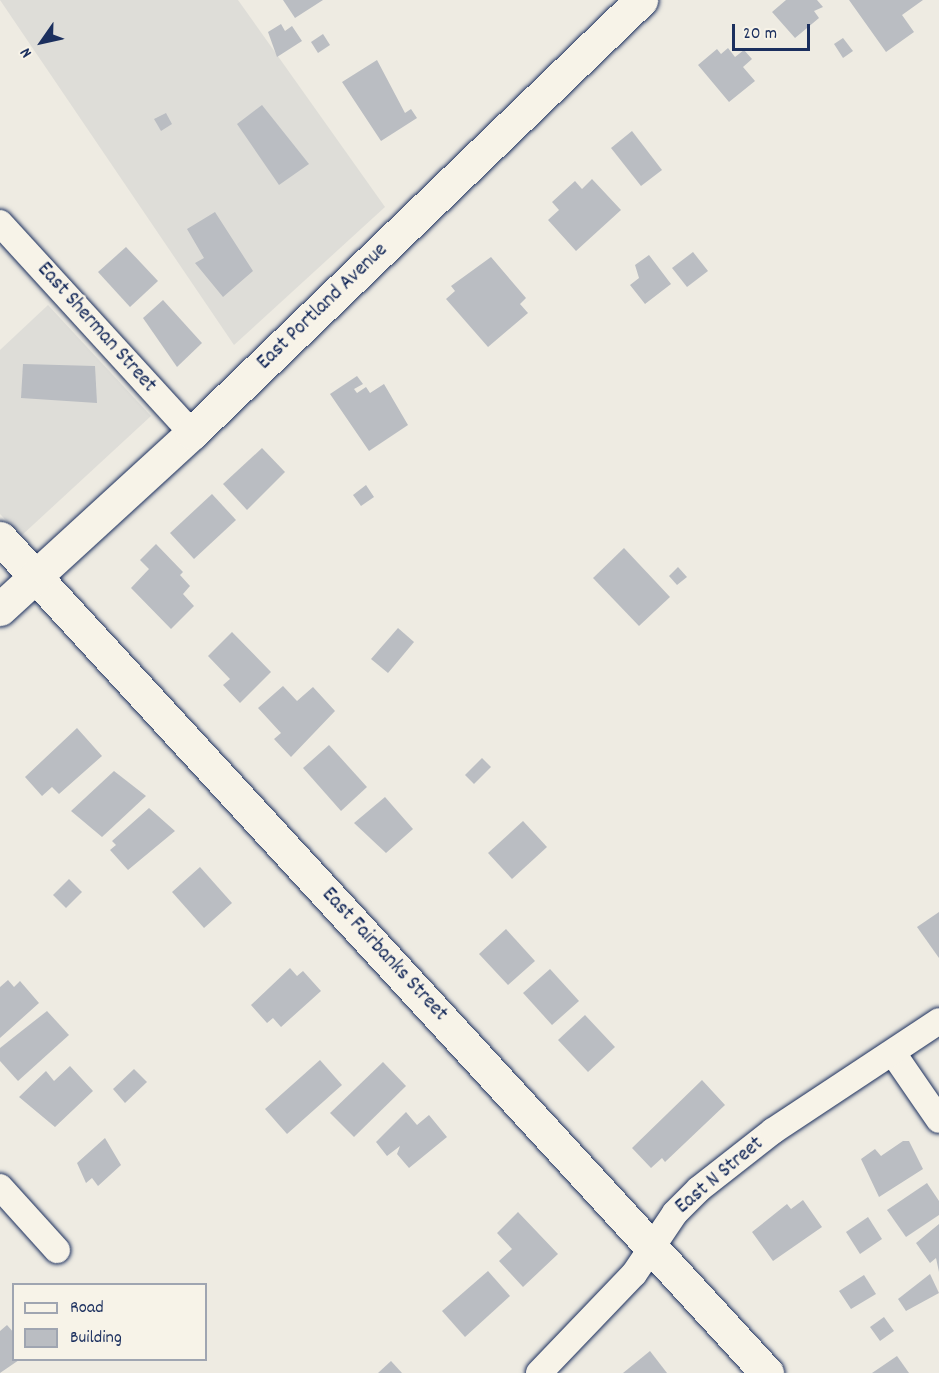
<!DOCTYPE html>
<html>
<head>
<meta charset="utf-8">
<style>
  body { margin:0 }
  #map { position:relative; width:939px; height:1373px; overflow:hidden; background:#eeebe2; font-family:Dekko,sans-serif }
  div>[style] { position:absolute }
  .built>* { inset:0; background:#deddd8 }
  .building>* { inset:0; background:#babdc2 }
  .roads { filter:drop-shadow(0 0 2px #1b2f5e) drop-shadow(0 0 2px #1b2f5e) }
  .street>* { height:26px; margin:-13px; padding:0 13px; transform-origin:13px; border-radius:13px; background:#f7f3e8 }
  .secondary>* { height:33px; margin:-16.5px; padding:0 16.5px; transform-origin:16.5px; border-radius:16.5px; background:#f7f3e8 }
  .primary>* { height:33px; margin:-16.5px; padding:0 16.5px; transform-origin:16.5px; border-radius:16.5px; background:#f7f3e8 }
  span { translate:-50% -50%; white-space:nowrap; text-align:center; line-height:1.15; -webkit-text-stroke:5px #f7f3e8; paint-order:stroke }
  .street-label { font-size:21px; color:#1b2f5e }
  .legend { position:absolute; left:12px; top:1283px; width:195px; height:78px; box-sizing:border-box; background:#f7f3e8; border:2px solid #9fa5b1; margin:0; padding:8px 10px; list-style:none; font-size:18px; color:#1b2f5e }
  .legend li { display:flex; align-items:center; gap:12px; height:30px }
  .legend b { width:30px; border:2px solid #9fa5b1 }
  .north { position:absolute; left:12px; top:12px; width:60px; height:60px; -webkit-text-stroke:4px #f7f3e8; paint-order:stroke; rotate:236deg; font-size:16px; font-weight:700; line-height:24px; text-align:center; color:#1b2f5e }
  .north::after { content:''; display:block; margin:auto; width:21px; height:27px; background:#1b2f5e; clip-path:polygon(50% 0,100% 100%,50% 72%,0 100%) }
  .scale { position:absolute; left:732px; top:24px; width:78px; height:27px; box-sizing:border-box; border:3px solid #1b2f5e; border-top:0; padding-left:8px; font-size:18px; line-height:21px; white-space:nowrap; color:#1b2f5e; -webkit-text-stroke:4px #f7f3e8; paint-order:stroke }
</style>
</head>
<body>
<div id="map">
  <div class="built">
    <div style="clip-path:polygon(0 0,238px 0,385px 207px,234px 345px)"></div>
    <div style="clip-path:polygon(48px 305px,151px 416px,21px 536px,0 514px,0 350px)"></div>
  </div>
  <div class="building">
    <div style="clip-path:polygon(283px 0,323px 0,295px 18px)"></div>
    <div style="clip-path:polygon(786px 0,817px 0,823px 7px,814px 11px,819px 18px,795px 38px,772px 12px)"></div>
    <div style="clip-path:polygon(849px 0,923px 0,902px 15px,914px 32px,886px 52px)"></div>
    <div style="clip-path:polygon(281px 24px,285px 31px,292px 26px,302px 41px,277px 57px,268px 32px)"></div>
    <div style="clip-path:polygon(323px 34px,330px 45px,318px 53px,311px 42px)"></div>
    <div style="clip-path:polygon(843px 38px,853px 51px,843px 58px,834px 44px)"></div>
    <div style="clip-path:polygon(728px 48px,735px 57px,744px 50px,752px 59px,743px 67px,755px 81px,729px 102px,698px 65px,717px 49px,721px 54px)"></div>
    <div style="clip-path:polygon(377px 60px,405px 113px,411px 109px,417px 118px,381px 141px,342px 82px)"></div>
    <div style="clip-path:polygon(262px 105px,309px 164px,279px 185px,237px 124px)"></div>
    <div style="clip-path:polygon(166px 113px,172px 124px,161px 131px,154px 119px)"></div>
    <div style="clip-path:polygon(632px 131px,662px 170px,641px 186px,611px 148px)"></div>
    <div style="clip-path:polygon(592px 179px,621px 210px,576px 251px,548px 220px,559px 210px,552px 202px,575px 181px,582px 189px)"></div>
    <div style="clip-path:polygon(215px 212px,253px 271px,223px 297px,195px 263px,204px 258px,187px 229px)"></div>
    <div style="clip-path:polygon(126px 247px,158px 281px,130px 307px,98px 272px)"></div>
    <div style="clip-path:polygon(693px 252px,708px 271px,687px 287px,672px 268px)"></div>
    <div style="clip-path:polygon(649px 255px,671px 284px,645px 304px,630px 285px,639px 278px,635px 265px)"></div>
    <div style="clip-path:polygon(491px 257px,526px 298px,520px 304px,528px 313px,488px 347px,446px 299px,455px 291px,451px 286px)"></div>
    <div style="clip-path:polygon(163px 300px,202px 343px,177px 367px,143px 318px)"></div>
    <div style="clip-path:polygon(23px 364px,95px 366px,97px 403px,21px 398px)"></div>
    <div style="clip-path:polygon(357px 376px,363px 384px,354px 389px,357px 393px,366px 387px,370px 393px,384px 384px,408px 425px,369px 451px,330px 394px)"></div>
    <div style="clip-path:polygon(262px 448px,285px 472px,247px 510px,223px 484px)"></div>
    <div style="clip-path:polygon(366px 485px,374px 497px,361px 506px,353px 495px)"></div>
    <div style="clip-path:polygon(212px 494px,236px 520px,194px 559px,170px 533px)"></div>
    <div style="clip-path:polygon(156px 544px,183px 572px,180px 575px,190px 586px,183px 594px,194px 606px,171px 629px,131px 588px,149px 569px,140px 560px)"></div>
    <div style="clip-path:polygon(624px 548px,670px 597px,639px 626px,593px 578px)"></div>
    <div style="clip-path:polygon(678px 567px,687px 577px,677px 585px,669px 576px)"></div>
    <div style="clip-path:polygon(398px 628px,414px 642px,388px 673px,371px 659px)"></div>
    <div style="clip-path:polygon(232px 632px,271px 672px,240px 703px,223px 685px,230px 679px,208px 656px)"></div>
    <div style="clip-path:polygon(283px 686px,297px 701px,313px 687px,335px 711px,291px 757px,274px 739px,281px 733px,258px 708px)"></div>
    <div style="clip-path:polygon(77px 728px,102px 756px,59px 794px,52px 787px,42px 796px,25px 777px)"></div>
    <div style="clip-path:polygon(329px 745px,367px 787px,341px 811px,303px 768px)"></div>
    <div style="clip-path:polygon(482px 758px,491px 767px,474px 784px,465px 775px)"></div>
    <div style="clip-path:polygon(114px 771px,146px 796px,102px 837px,71px 811px)"></div>
    <div style="clip-path:polygon(385px 797px,413px 829px,386px 853px,354px 823px)"></div>
    <div style="clip-path:polygon(149px 808px,175px 831px,128px 870px,110px 850px,116px 845px,112px 841px)"></div>
    <div style="clip-path:polygon(523px 821px,547px 847px,512px 879px,488px 853px)"></div>
    <div style="clip-path:polygon(200px 867px,232px 903px,204px 928px,172px 892px)"></div>
    <div style="clip-path:polygon(69px 879px,82px 892px,66px 908px,53px 895px)"></div>
    <div style="clip-path:polygon(939px 912px,939px 958px,917px 927px)"></div>
    <div style="clip-path:polygon(506px 929px,535px 961px,508px 985px,479px 954px)"></div>
    <div style="clip-path:polygon(290px 968px,297px 976px,303px 971px,321px 991px,281px 1027px,273px 1018px,267px 1023px,251px 1005px)"></div>
    <div style="clip-path:polygon(550px 969px,579px 1001px,552px 1025px,523px 993px)"></div>
    <div style="clip-path:polygon(8px 980px,14px 987px,20px 981px,39px 1003px,0 1038px,0 987px)"></div>
    <div style="clip-path:polygon(47px 1011px,69px 1035px,18px 1081px,0 1061px,0 1048px)"></div>
    <div style="clip-path:polygon(585px 1015px,615px 1047px,588px 1072px,558px 1040px)"></div>
    <div style="clip-path:polygon(320px 1060px,342px 1085px,287px 1134px,265px 1109px)"></div>
    <div style="clip-path:polygon(383px 1062px,406px 1086px,354px 1137px,330px 1113px)"></div>
    <div style="clip-path:polygon(70px 1066px,93px 1091px,55px 1127px,19px 1097px,46px 1071px,54px 1081px)"></div>
    <div style="clip-path:polygon(134px 1069px,147px 1082px,125px 1103px,113px 1089px)"></div>
    <div style="clip-path:polygon(702px 1080px,725px 1105px,665px 1162px,662px 1158px,651px 1168px,632px 1148px)"></div>
    <div style="clip-path:polygon(406px 1112px,417px 1125px,429px 1115px,447px 1137px,409px 1168px,397px 1154px,400px 1146px,387px 1156px,376px 1142px)"></div>
    <div style="clip-path:polygon(105px 1138px,121px 1165px,98px 1186px,92px 1178px,86px 1183px,77px 1163px)"></div>
    <div style="clip-path:polygon(903px 1141px,909px 1141px,923px 1169px,879px 1197px,861px 1159px,875px 1149px,881px 1156px)"></div>
    <div style="clip-path:polygon(927px 1183px,939px 1201px,939px 1215px,906px 1237px,887px 1210px)"></div>
    <div style="clip-path:polygon(803px 1200px,822px 1227px,773px 1261px,752px 1232px,787px 1204px,791px 1209px)"></div>
    <div style="clip-path:polygon(518px 1212px,558px 1254px,523px 1287px,499px 1261px,512px 1249px,497px 1233px)"></div>
    <div style="clip-path:polygon(868px 1217px,882px 1239px,860px 1254px,846px 1232px)"></div>
    <div style="clip-path:polygon(939px 1224px,939px 1272px,936px 1258px,930px 1263px,916px 1243px)"></div>
    <div style="clip-path:polygon(488px 1271px,510px 1296px,465px 1337px,442px 1311px)"></div>
    <div style="clip-path:polygon(930px 1274px,939px 1293px,906px 1311px,898px 1299px)"></div>
    <div style="clip-path:polygon(864px 1275px,876px 1294px,851px 1309px,839px 1291px)"></div>
    <div style="clip-path:polygon(884px 1317px,894px 1331px,880px 1341px,870px 1327px)"></div>
    <div style="clip-path:polygon(7px 1325px,14px 1333px,14px 1360px,19px 1360px,0 1373px,0 1331px)"></div>
    <div style="clip-path:polygon(650px 1351px,667px 1373px,623px 1373px)"></div>
    <div style="clip-path:polygon(897px 1356px,909px 1373px,872px 1373px)"></div>
    <div style="clip-path:polygon(391px 1361px,402px 1373px,378px 1373px)"></div>
  </div>
  <div class="roads">
    <div class="street">
      <div style="left:0;top:223px;width:285px;rotate:47.6deg"></div>
      <div style="left:893px;top:1053px;width:81px;rotate:55.5deg"></div>
      <div style="left:0;top:1187px;width:85px;rotate:47.9deg"></div>
      <div style="left:539px;top:1373px;width:137px;rotate:-46.2deg"></div>
      <div style="left:634px;top:1274px;width:73px;rotate:-56.1deg"></div>
      <div style="left:675px;top:1213px;width:34px;rotate:-45deg"></div>
      <div style="left:699px;top:1189px;width:94px;rotate:-38.1deg"></div>
      <div style="left:773px;top:1131px;width:199px;rotate:-33.5deg"></div>
    </div>
    <div class="secondary">
      <div style="left:0;top:538px;width:1134px;rotate:47.43deg"></div>
    </div>
    <div class="primary">
      <div style="left:0;top:609px;width:260px;rotate:-42.5deg"></div>
      <div style="left:192px;top:433px;width:624px;rotate:-43.96deg"></div>
    </div>
  </div>
  <div class="street-label">
    <span style="left:323px;top:307px;rotate:-44deg">East Portland Avenue</span>
    <span style="left:96px;top:328px;rotate:48deg">East Sherman Street</span>
    <span style="left:384px;top:955px;rotate:47deg">East Fairbanks Street</span>
    <span style="left:720px;top:1176px;rotate:-40deg">East N Street</span>
  </div>
  <ul class="legend">
  <li><b style="height:8px;background:#f7f3e8"></b>Road</li>
  <li><b style="height:16px;background:#babdc2"></b>Building</li>
  </ul>
  <div class="north">N</div>
  <div class="scale">20 m</div>
</div>
</body>
</html>
